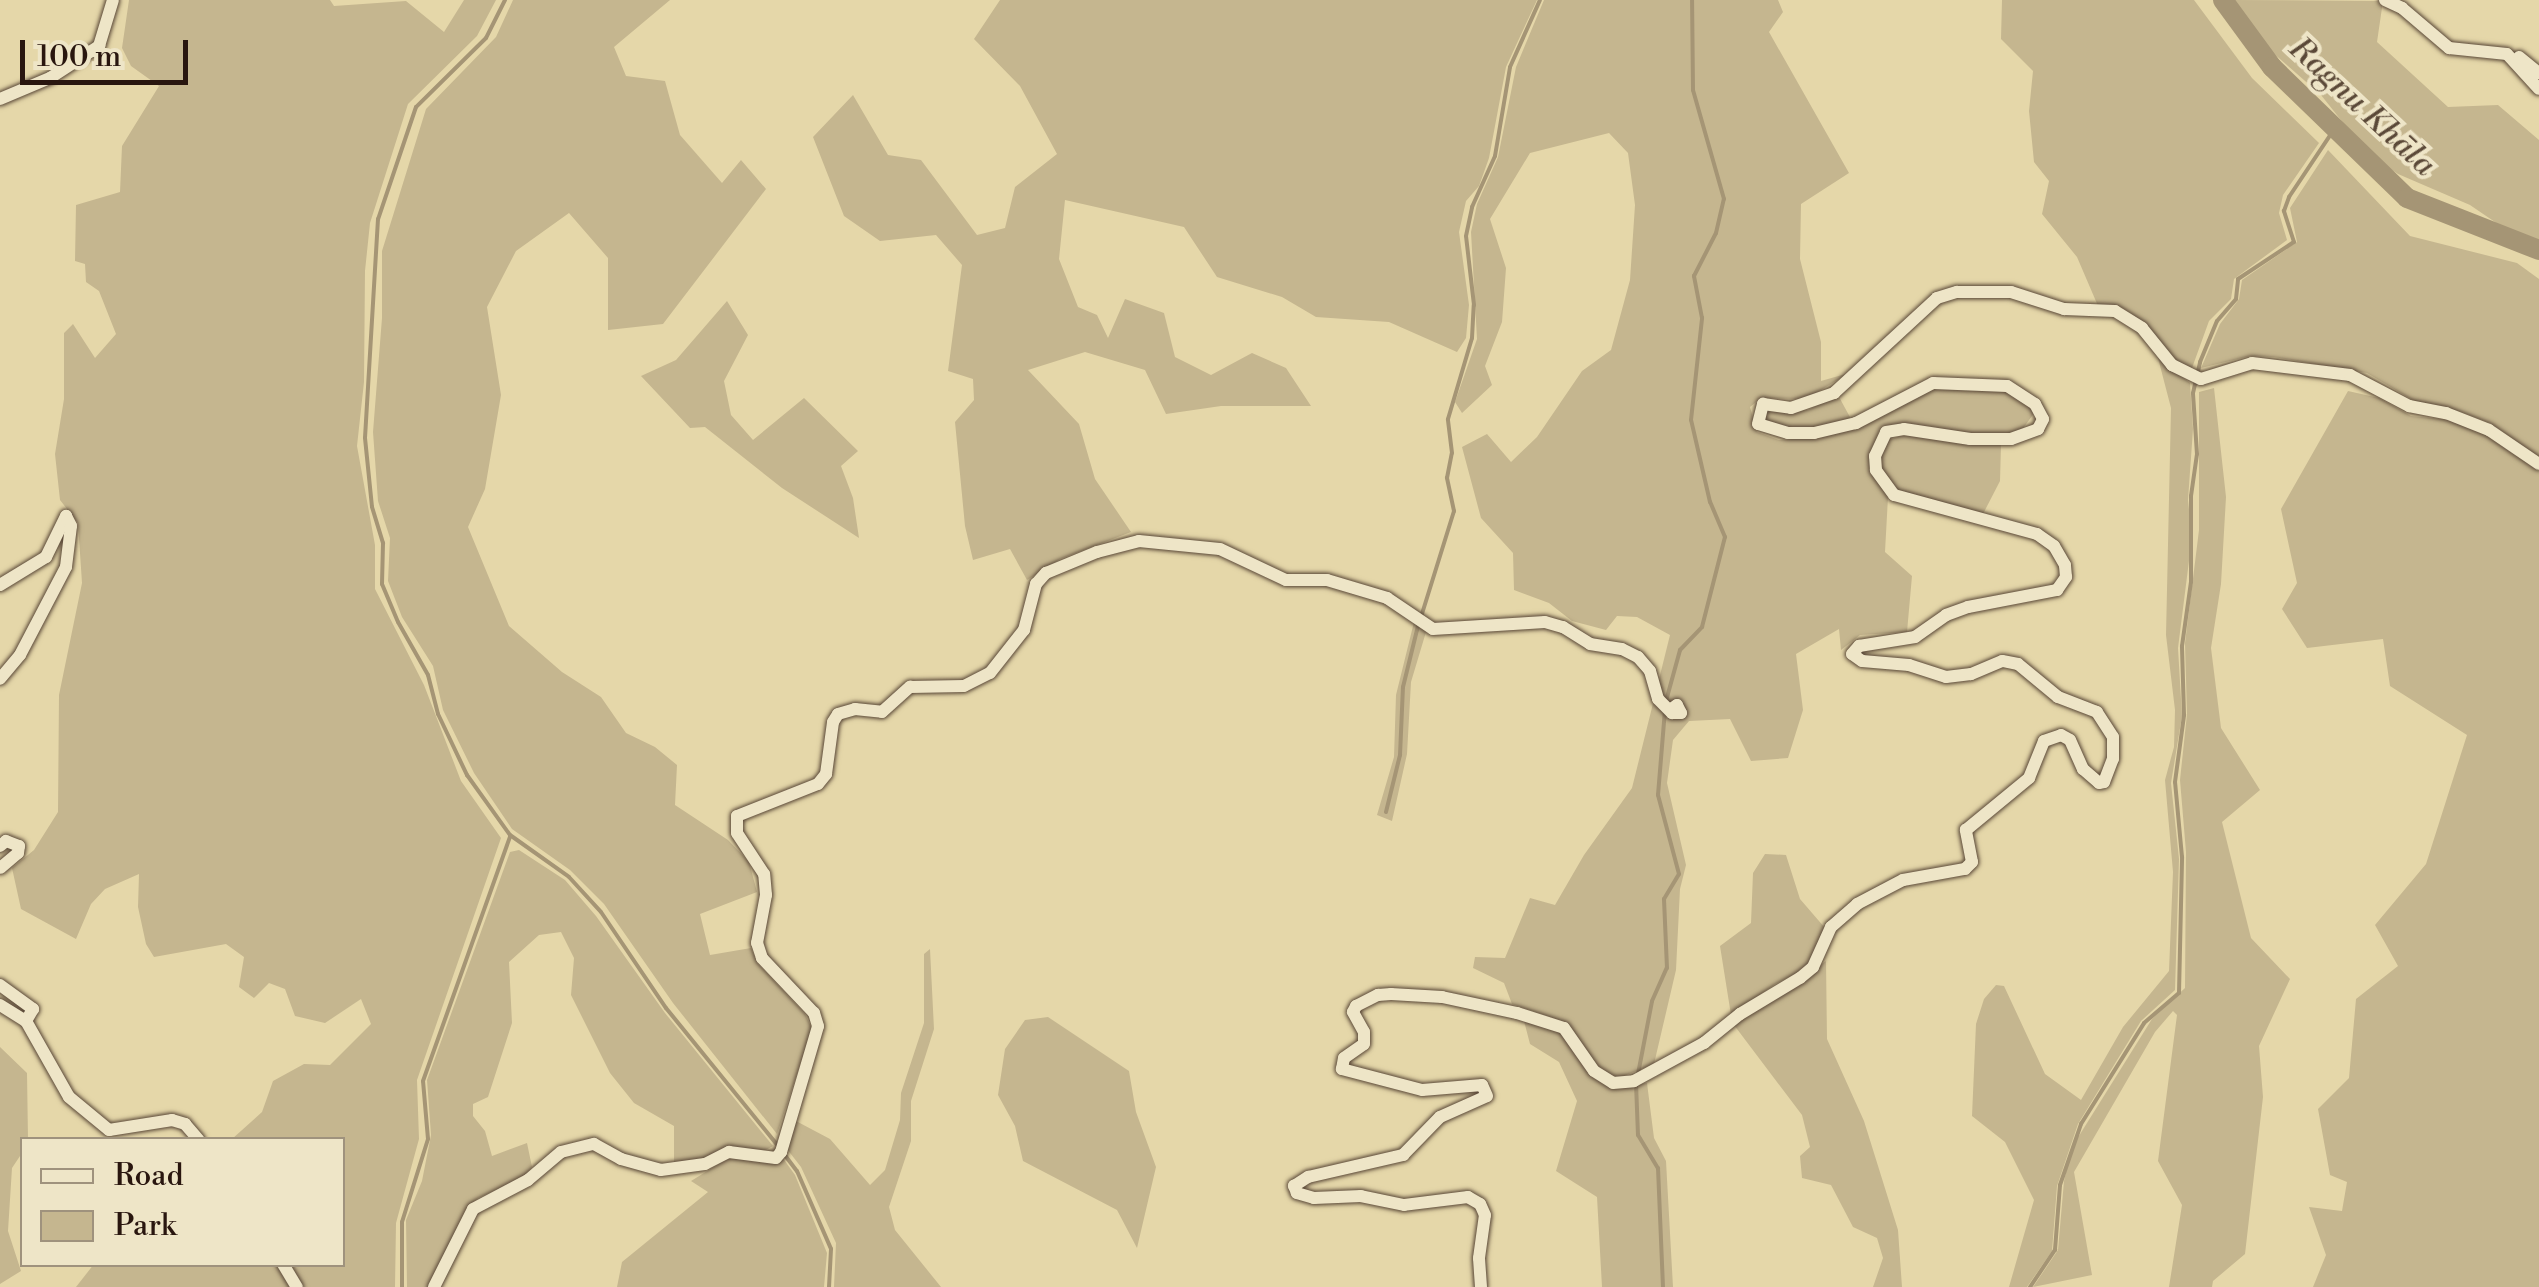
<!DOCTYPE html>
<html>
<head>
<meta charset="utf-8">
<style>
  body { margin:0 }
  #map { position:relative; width:2539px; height:1287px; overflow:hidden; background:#e5d7a9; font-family:"Libre Bodoni",serif }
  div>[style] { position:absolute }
  .green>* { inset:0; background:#c5b68f }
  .stream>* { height:4px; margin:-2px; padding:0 2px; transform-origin:2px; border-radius:2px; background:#a59575 }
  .river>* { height:20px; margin:-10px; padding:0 10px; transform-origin:10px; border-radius:10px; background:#a59575 }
  .roads { filter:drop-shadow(0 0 2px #584636) drop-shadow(0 0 2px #584636) }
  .street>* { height:12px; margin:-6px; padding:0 6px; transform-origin:6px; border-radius:6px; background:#eee5c7 }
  span { translate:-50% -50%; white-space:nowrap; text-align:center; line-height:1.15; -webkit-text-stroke:8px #eee5c7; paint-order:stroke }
  .water-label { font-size:32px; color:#5b4938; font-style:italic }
  .legend { position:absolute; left:20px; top:1137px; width:325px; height:130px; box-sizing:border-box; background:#eee5c7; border:2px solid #9f927d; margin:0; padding:12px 18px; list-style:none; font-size:30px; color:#29160f }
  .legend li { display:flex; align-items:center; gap:20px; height:50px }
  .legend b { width:50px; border:2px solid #9f927d }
  .scale { position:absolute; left:20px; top:40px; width:168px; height:45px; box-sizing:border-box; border:5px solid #29160f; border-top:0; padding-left:12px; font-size:30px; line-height:35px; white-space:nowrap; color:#29160f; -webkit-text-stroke:8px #eee5c7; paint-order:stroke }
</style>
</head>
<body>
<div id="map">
  <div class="green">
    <div style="clip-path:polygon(129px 0,330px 0,334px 6px,406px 1px,444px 32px,464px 0,496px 0,477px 36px,408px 104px,370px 223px,365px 271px,364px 382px,357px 446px,375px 545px,375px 589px,424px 685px,461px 781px,501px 838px,417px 1080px,419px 1139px,396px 1223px,395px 1287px,302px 1287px,288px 1265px,342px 1264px,342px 1140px,232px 1139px,262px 1112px,273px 1081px,304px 1064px,330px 1065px,371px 1024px,361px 999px,325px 1023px,295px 1016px,285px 989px,269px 983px,254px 998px,239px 987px,244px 957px,226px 944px,154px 957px,146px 944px,138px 907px,139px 874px,105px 889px,91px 904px,76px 939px,21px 909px,12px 868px,34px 850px,58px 812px,59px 695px,82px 583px,78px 523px,60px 500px,55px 454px,64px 399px,64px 333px,73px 324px,95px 358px,116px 334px,99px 291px,86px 282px,85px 264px,75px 261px,76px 205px,120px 192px,122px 146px,159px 86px,131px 66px,122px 48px)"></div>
    <div style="clip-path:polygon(513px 0,670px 0,614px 47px,626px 76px,665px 81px,680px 135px,722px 183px,741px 160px,766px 189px,663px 324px,608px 330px,608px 258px,569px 213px,516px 251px,487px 307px,501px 395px,485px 489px,468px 527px,509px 626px,562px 672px,601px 697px,626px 733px,655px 747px,677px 765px,675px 805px,728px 840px,749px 862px,757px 892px,700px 914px,710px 955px,751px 948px,758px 964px,805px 1014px,812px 1029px,777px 1134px,673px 1003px,604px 904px,570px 870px,512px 829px,474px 773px,443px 710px,433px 666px,402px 617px,388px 581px,390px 538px,378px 501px,373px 432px,382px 318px,382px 251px,426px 109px,496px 37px)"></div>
    <div style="clip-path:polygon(1000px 0,1537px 0,1506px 67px,1489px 158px,1479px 186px,1466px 201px,1459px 232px,1469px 305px,1466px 338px,1457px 352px,1389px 322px,1316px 317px,1282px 297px,1217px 277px,1184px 227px,1065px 200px,1059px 259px,1078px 307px,1097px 315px,1108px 338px,1125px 299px,1164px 313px,1175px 357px,1211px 375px,1252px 353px,1286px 368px,1311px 406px,1221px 406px,1166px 414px,1145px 370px,1085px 352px,1028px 370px,1079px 424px,1095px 479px,1131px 532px,1060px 559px,1027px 580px,1010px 549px,973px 560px,965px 526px,955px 422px,974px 400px,973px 379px,948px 371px,962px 265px,936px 235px,880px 241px,844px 216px,813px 137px,853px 95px,888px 155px,921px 160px,977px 235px,1005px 228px,1015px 187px,1057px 154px,1020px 86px,974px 39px)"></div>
    <div style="clip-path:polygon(1544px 0,1778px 0,1783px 12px,1769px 32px,1849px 173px,1801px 204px,1800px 259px,1821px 342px,1821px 381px,1849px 373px,1806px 399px,1761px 398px,1750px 407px,1757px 432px,1779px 440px,1822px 437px,1887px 414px,1935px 387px,2011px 390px,2035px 412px,2021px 431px,2005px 436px,1900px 426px,1879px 431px,1870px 462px,1888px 497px,1885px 552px,1912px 576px,1907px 632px,1860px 635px,1841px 650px,1839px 629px,1796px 654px,1803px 710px,1788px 758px,1751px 761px,1730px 719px,1689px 721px,1673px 740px,1667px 783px,1686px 865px,1680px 889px,1676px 970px,1654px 1064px,1616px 1079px,1596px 1068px,1568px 1023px,1512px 1004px,1504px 983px,1473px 968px,1475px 957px,1505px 958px,1530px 898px,1555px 905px,1584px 855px,1632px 788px,1670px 635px,1637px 617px,1617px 616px,1606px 630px,1572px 621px,1549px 603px,1514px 590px,1513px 553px,1481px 518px,1462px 447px,1487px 434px,1511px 462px,1537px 437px,1582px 371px,1611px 350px,1630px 280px,1635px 205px,1628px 153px,1609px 133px,1530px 153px,1490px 219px,1506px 268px,1502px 322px,1485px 366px,1492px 385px,1462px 413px,1455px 402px,1477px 339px,1471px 232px,1477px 204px,1498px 157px,1516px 67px)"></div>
    <div style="clip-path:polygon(2002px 0,2194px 0,2252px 78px,2319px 143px,2283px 195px,2279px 213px,2287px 240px,2234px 279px,2231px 299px,2209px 321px,2192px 368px,2178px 362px,2132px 314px,2119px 306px,2098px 306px,2077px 257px,2042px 214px,2049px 181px,2034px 162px,2029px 111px,2033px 71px,2001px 39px)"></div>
    <div style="clip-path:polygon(2233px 0,2383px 1px,2377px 42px,2448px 107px,2498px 105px,2539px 140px,2539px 252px,2470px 205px,2398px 174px,2368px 154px,2321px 95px,2256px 38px)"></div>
    <div style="clip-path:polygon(2328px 150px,2410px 236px,2517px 263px,2539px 279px,2539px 457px,2490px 423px,2459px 411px,2418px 403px,2367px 373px,2274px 357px,2250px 356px,2201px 368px,2220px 324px,2239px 299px,2242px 280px,2297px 242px,2290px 208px)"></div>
    <div style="clip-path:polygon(727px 301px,748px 335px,724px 381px,731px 415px,753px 440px,804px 398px,858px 451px,841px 466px,853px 498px,859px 538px,782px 488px,705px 427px,690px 428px,641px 376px,676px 360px)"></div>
    <div style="clip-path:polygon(2158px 358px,2190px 383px,2193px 429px,2188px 500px,2192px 537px,2178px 648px,2182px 716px,2171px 783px,2179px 859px,2175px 990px,2141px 1021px,2078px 1124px,2057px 1186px,2052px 1251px,2027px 1287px,2009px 1287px,2034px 1200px,2005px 1142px,1972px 1116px,1976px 1024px,1984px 999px,1996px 985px,2004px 986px,2045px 1074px,2081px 1100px,2123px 1027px,2169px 971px,2173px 872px,2165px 780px,2174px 747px,2175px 710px,2166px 635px,2171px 408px)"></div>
    <div style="clip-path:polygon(2214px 388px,2226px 497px,2221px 584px,2211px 648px,2221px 728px,2260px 790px,2222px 822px,2251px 938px,2290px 979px,2259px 1046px,2263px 1097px,2245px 1254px,2213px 1281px,2212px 1287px,2169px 1287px,2182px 1205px,2158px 1161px,2177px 1015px,2173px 1011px,2155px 1032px,2074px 1172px,2092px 1275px,2033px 1287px,2058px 1250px,2064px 1181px,2072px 1147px,2152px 1019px,2185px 988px,2186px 852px,2180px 780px,2187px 714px,2185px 643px,2199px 530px,2199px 392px)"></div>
    <div style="clip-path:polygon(2348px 391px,2379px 398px,2411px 416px,2451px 420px,2481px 432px,2539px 471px,2539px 1287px,2313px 1287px,2326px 1255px,2309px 1207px,2342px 1211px,2347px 1182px,2330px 1175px,2318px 1109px,2349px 1078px,2356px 999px,2398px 966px,2375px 925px,2426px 864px,2467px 735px,2390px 686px,2383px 639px,2307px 648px,2282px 609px,2297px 583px,2281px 509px)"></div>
    <div style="clip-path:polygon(1838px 395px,1851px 419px,1831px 427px,1785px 430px,1764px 421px,1764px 414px,1772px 411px,1808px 410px)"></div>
    <div style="clip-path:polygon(1903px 435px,2001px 445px,2000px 481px,1983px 514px,1898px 492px,1883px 474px,1879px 457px,1886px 441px)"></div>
    <div style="clip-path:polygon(1414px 622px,1426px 632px,1411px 682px,1407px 754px,1392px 821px,1377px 815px,1394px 757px,1396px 695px)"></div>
    <div style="clip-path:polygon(519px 850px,565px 880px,596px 916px,665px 1013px,773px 1146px,760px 1153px,674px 1163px,674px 1126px,634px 1103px,610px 1073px,571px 995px,574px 958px,561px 932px,539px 935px,509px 962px,512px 1023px,488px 1097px,473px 1104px,473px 1116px,485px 1131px,492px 1156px,527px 1143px,532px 1167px,525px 1177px,478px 1198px,468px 1209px,429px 1287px,407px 1287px,406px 1220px,422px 1181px,431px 1135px,427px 1080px,510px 852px)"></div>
    <div style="clip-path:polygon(1765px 854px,1786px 855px,1800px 899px,1825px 928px,1807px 968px,1775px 984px,1731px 1015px,1720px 946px,1751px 923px,1753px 873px)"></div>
    <div style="clip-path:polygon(930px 949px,934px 1029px,911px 1101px,911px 1141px,889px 1207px,895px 1230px,941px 1287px,834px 1287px,836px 1243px,801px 1167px,787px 1149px,796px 1121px,830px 1139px,870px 1185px,885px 1170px,900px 1120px,901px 1093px,924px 1023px,924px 954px)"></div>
    <div style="clip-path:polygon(1826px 961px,1827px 1039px,1864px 1121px,1898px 1230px,1902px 1287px,1873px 1287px,1883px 1258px,1877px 1238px,1853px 1227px,1831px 1185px,1802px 1178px,1800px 1156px,1810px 1147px,1802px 1115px,1734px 1025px)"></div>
    <div style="clip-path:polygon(1048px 1017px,1129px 1071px,1136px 1112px,1156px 1167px,1137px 1248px,1117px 1210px,1023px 1161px,1015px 1126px,998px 1095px,1005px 1049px,1025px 1020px)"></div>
    <div style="clip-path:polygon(1524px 1021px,1564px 1032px,1577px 1057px,1628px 1085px,1647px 1083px,1654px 1138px,1666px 1161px,1673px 1287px,1602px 1287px,1597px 1197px,1556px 1171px,1577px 1101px,1559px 1062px,1530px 1044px)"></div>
    <div style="clip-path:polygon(0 1047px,27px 1073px,28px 1139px,22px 1140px,22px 1153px,12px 1168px,8px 1231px,21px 1271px,0 1284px)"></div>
    <div style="clip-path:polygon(730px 1157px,782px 1157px,795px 1175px,827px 1253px,824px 1287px,617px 1287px,622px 1262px,708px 1192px,691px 1181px)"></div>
    <div style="clip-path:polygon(94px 1264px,277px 1265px,291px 1287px,76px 1287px)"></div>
  </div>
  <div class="stream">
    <div style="left:505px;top:0;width:42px;rotate:116.6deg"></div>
    <div style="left:486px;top:38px;width:98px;rotate:135.4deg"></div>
    <div style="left:416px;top:107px;width:118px;rotate:108.7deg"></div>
    <div style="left:378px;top:219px;width:219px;rotate:93.4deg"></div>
    <div style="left:365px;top:438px;width:69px;rotate:84.2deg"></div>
    <div style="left:372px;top:507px;width:38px;rotate:73deg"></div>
    <div style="left:383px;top:543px;width:41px;rotate:91.4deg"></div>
    <div style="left:382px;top:584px;width:41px;rotate:67.2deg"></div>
    <div style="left:398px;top:622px;width:61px;rotate:60.5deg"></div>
    <div style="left:428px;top:675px;width:40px;rotate:75.6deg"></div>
    <div style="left:438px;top:714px;width:68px;rotate:64.6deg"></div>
    <div style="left:467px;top:775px;width:74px;rotate:54.4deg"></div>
    <div style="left:510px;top:835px;width:72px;rotate:35.4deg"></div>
    <div style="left:569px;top:877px;width:47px;rotate:47.6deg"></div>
    <div style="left:601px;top:912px;width:116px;rotate:55.9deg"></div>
    <div style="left:666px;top:1008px;width:178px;rotate:50.9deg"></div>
    <div style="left:1421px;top:617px;width:111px;rotate:-72.7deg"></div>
    <div style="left:1454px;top:511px;width:34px;rotate:-102deg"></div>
    <div style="left:1447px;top:478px;width:25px;rotate:-79deg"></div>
    <div style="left:1452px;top:453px;width:34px;rotate:-97deg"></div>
    <div style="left:1448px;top:419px;width:84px;rotate:-73.5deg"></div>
    <div style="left:1472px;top:338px;width:33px;rotate:-87deg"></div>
    <div style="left:1474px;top:305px;width:69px;rotate:-96.6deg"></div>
    <div style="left:1466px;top:236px;width:30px;rotate:-78deg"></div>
    <div style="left:1472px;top:207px;width:56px;rotate:-65.7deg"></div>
    <div style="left:1495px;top:156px;width:90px;rotate:-80.4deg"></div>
    <div style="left:1510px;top:67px;width:73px;rotate:-65.9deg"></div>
    <div style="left:1666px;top:701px;width:53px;rotate:-74.6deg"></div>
    <div style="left:1680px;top:650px;width:32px;rotate:-46deg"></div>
    <div style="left:1702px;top:627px;width:93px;rotate:-75.7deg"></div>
    <div style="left:1725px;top:537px;width:38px;rotate:-113deg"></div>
    <div style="left:1710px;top:502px;width:84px;rotate:-103deg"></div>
    <div style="left:1691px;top:420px;width:103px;rotate:-83.8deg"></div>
    <div style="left:1702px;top:318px;width:43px;rotate:-100.8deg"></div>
    <div style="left:1694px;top:276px;width:48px;rotate:-62.9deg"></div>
    <div style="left:1716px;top:233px;width:35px;rotate:-77deg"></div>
    <div style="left:1724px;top:199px;width:113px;rotate:-105.9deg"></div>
    <div style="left:1693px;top:90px;width:90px;rotate:-90.6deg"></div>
    <div style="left:1386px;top:812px;width:59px;rotate:-76.2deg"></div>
    <div style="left:1400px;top:755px;width:68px;rotate:-87.5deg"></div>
    <div style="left:1403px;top:687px;width:63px;rotate:-76.2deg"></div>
    <div style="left:1638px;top:1074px;width:74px;rotate:-79.1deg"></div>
    <div style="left:1652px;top:1001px;width:36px;rotate:-66deg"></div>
    <div style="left:1667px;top:968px;width:69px;rotate:-92.5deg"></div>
    <div style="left:1664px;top:899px;width:29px;rotate:-59deg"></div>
    <div style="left:1679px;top:874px;width:82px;rotate:-104.9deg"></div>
    <div style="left:1658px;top:795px;width:85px;rotate:-85.3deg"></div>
    <div style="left:1636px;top:1083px;width:52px;rotate:87.8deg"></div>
    <div style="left:1638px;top:1135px;width:39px;rotate:59deg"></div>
    <div style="left:1658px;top:1168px;width:119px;rotate:87.6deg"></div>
    <div style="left:784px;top:1154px;width:21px;rotate:53deg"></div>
    <div style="left:797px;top:1171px;width:85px;rotate:66.4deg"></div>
    <div style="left:831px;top:1249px;width:38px;rotate:93deg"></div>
    <div style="left:402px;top:1287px;width:65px;rotate:-90deg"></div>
    <div style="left:402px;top:1222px;width:87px;rotate:-72.6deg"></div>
    <div style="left:428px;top:1139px;width:58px;rotate:-94.9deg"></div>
    <div style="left:423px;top:1081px;width:260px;rotate:-70.4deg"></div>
    <div style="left:2030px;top:1287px;width:45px;rotate:-56deg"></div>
    <div style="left:2055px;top:1250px;width:65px;rotate:-85.6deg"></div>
    <div style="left:2060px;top:1185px;width:65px;rotate:-71deg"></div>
    <div style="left:2081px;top:1124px;width:119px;rotate:-58deg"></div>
    <div style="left:2144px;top:1023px;width:46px;rotate:-40.6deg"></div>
    <div style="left:2179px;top:993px;width:136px;rotate:-88.7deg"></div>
    <div style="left:2182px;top:857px;width:75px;rotate:-95.3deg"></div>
    <div style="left:2175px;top:782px;width:68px;rotate:-82.3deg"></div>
    <div style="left:2184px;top:715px;width:69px;rotate:-91.7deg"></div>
    <div style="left:2182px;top:646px;width:65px;rotate:-82deg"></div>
    <div style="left:2191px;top:582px;width:86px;rotate:-90deg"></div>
    <div style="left:2191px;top:496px;width:42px;rotate:-81.9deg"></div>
    <div style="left:2197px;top:454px;width:61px;rotate:-93.8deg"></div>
    <div style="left:2193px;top:393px;width:32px;rotate:-77deg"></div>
    <div style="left:2200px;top:362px;width:44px;rotate:-67.5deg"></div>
    <div style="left:2217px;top:321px;width:29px;rotate:-49deg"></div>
    <div style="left:2236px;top:299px;width:20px;rotate:-84deg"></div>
    <div style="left:2238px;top:279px;width:67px;rotate:-33.5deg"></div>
    <div style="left:2294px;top:242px;width:33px;rotate:-108deg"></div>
    <div style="left:2284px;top:211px;width:15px;rotate:-70deg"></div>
    <div style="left:2289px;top:197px;width:83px;rotate:-56.3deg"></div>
  </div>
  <div class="river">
    <div style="left:2223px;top:0;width:83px;rotate:53.8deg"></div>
    <div style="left:2272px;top:67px;width:188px;rotate:44.1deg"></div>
    <div style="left:2407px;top:198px;width:142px;rotate:21.5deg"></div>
  </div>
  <div class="roads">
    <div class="street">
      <div style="left:2385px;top:0;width:19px;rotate:25deg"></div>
      <div style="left:2402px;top:8px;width:62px;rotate:40.4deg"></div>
      <div style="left:2449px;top:48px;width:58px;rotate:5.9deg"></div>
      <div style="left:2507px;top:54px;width:47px;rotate:47.6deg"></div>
      <div style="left:2519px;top:57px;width:26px;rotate:39deg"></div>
      <div style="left:0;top:99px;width:54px;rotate:-22.8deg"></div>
      <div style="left:50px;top:78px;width:59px;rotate:-33.1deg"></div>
      <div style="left:99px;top:46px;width:48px;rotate:-73.1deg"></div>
      <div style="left:0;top:585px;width:54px;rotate:-31.3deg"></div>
      <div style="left:46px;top:557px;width:46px;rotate:-64deg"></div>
      <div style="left:66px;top:516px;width:11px;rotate:63deg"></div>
      <div style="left:71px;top:526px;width:41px;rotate:97deg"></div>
      <div style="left:66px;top:567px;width:99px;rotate:117.6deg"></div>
      <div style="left:20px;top:655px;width:31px;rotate:130deg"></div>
      <div style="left:0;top:846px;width:8px;rotate:-40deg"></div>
      <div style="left:6px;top:841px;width:14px;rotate:21deg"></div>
      <div style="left:19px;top:846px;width:7px;rotate:98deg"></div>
      <div style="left:18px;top:853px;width:23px;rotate:140deg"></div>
      <div style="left:0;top:985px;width:41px;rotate:36deg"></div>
      <div style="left:33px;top:1009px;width:14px;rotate:120deg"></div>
      <div style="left:0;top:1005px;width:31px;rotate:32deg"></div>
      <div style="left:26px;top:1021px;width:87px;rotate:60.5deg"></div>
      <div style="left:69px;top:1097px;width:52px;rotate:39.5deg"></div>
      <div style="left:109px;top:1130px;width:64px;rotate:-9deg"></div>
      <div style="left:172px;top:1120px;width:14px;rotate:17deg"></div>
      <div style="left:185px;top:1124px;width:21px;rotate:49deg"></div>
      <div style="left:283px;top:1264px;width:27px;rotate:59deg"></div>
      <div style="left:434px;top:1287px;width:87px;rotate:-63.4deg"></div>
      <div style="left:473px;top:1209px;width:62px;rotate:-27.8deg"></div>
      <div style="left:528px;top:1180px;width:43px;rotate:-40.3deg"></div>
      <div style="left:561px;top:1152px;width:34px;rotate:-14deg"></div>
      <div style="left:594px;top:1144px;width:31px;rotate:29deg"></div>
      <div style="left:621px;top:1159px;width:41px;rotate:15.4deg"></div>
      <div style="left:661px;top:1170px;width:44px;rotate:-7.8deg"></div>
      <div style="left:705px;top:1164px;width:27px;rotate:-27deg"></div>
      <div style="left:729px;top:1152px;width:47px;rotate:7.3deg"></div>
      <div style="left:776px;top:1158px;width:8px;rotate:-50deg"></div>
      <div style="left:781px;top:1152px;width:131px;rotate:-73.6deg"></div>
      <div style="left:818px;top:1026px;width:14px;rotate:-107deg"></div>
      <div style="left:814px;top:1013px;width:76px;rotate:-133.4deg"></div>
      <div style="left:762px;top:958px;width:16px;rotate:-108deg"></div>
      <div style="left:757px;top:943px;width:49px;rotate:-79.4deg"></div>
      <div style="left:766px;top:895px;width:21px;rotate:-95deg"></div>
      <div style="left:764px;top:874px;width:49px;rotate:-123.4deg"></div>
      <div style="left:737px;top:833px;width:17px;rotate:-90deg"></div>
      <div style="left:737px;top:816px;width:87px;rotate:-21.6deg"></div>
      <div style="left:818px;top:784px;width:13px;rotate:-51deg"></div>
      <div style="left:826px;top:774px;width:52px;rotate:-82.3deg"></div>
      <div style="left:833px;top:722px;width:9px;rotate:-58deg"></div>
      <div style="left:838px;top:714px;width:18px;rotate:-16deg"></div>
      <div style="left:855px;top:709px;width:27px;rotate:6deg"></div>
      <div style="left:882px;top:712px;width:38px;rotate:-42deg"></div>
      <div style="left:910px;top:687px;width:54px;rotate:-1.1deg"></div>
      <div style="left:964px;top:686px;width:29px;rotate:-27deg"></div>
      <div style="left:990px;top:673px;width:55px;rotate:-51.7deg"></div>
      <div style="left:1024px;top:630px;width:48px;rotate:-75.4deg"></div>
      <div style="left:1036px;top:584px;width:15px;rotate:-48deg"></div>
      <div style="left:1046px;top:573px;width:55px;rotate:-22.4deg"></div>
      <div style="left:1097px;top:552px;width:43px;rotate:-14.7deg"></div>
      <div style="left:1139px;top:541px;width:81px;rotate:5.6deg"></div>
      <div style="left:1220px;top:549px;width:73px;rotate:25.2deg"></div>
      <div style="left:1286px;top:580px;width:41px"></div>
      <div style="left:1327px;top:580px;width:63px;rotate:16.7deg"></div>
      <div style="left:1387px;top:598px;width:55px;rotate:34deg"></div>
      <div style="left:1433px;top:629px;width:112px;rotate:-3.6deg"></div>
      <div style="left:1545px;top:622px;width:19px;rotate:16deg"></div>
      <div style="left:1563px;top:627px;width:32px;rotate:32deg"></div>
      <div style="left:1590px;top:644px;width:32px;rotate:9deg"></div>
      <div style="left:1622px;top:649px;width:18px;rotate:27deg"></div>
      <div style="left:1638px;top:657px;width:18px;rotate:49deg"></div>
      <div style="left:1650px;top:671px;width:29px;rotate:74deg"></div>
      <div style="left:1658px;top:699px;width:20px;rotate:45deg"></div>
      <div style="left:1672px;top:713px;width:9px"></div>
      <div style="left:1681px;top:713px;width:9px;rotate:-117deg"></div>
      <div style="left:1677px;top:705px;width:7px;rotate:146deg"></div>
      <div style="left:1481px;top:1287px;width:29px;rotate:-94deg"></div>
      <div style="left:1479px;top:1258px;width:43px;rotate:-82.1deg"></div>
      <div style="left:1485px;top:1215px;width:12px;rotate:-114deg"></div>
      <div style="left:1480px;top:1204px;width:14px;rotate:-150deg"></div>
      <div style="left:1468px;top:1197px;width:64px;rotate:172.9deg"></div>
      <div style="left:1404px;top:1205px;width:44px;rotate:-168.2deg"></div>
      <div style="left:1361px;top:1196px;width:47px;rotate:177.6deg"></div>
      <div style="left:1314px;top:1198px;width:18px;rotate:-164deg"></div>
      <div style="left:1297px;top:1193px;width:8px;rotate:-113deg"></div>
      <div style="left:1294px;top:1186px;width:17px;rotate:-33deg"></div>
      <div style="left:1308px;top:1177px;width:98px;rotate:-13deg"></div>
      <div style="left:1403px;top:1155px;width:53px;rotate:-45.8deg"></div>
      <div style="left:1440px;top:1117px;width:51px;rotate:-24.1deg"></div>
      <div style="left:1487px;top:1096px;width:12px;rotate:-114deg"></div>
      <div style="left:1482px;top:1085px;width:60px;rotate:175.2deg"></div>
      <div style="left:1422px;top:1090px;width:83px;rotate:-165.3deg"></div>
      <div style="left:1342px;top:1069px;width:11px;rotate:-80deg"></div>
      <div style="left:1344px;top:1058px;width:24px;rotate:-35deg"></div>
      <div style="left:1364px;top:1044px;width:12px;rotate:-90deg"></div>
      <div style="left:1364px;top:1032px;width:23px;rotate:-119deg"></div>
      <div style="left:1353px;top:1012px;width:7px;rotate:-63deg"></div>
      <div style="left:1356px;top:1006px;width:25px;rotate:-27deg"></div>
      <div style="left:1378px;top:995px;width:13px;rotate:-4deg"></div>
      <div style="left:1391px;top:994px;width:51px;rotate:3.4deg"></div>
      <div style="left:1442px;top:997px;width:77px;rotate:12deg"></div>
      <div style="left:1517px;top:1013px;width:49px;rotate:17.7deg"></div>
      <div style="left:1564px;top:1028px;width:52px;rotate:55.1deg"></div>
      <div style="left:1594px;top:1071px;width:22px;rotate:32deg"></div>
      <div style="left:1613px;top:1083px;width:21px;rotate:-5deg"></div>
      <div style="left:1634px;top:1081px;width:80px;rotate:-28.5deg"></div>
      <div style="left:1704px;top:1043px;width:46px;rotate:-38.9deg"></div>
      <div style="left:1740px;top:1014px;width:70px;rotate:-31deg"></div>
      <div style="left:1800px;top:978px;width:17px;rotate:-40deg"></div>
      <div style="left:1813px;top:967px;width:44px;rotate:-65.8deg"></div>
      <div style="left:1831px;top:927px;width:35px;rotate:-41deg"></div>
      <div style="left:1857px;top:904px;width:52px;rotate:-27.6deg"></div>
      <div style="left:1903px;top:880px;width:63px;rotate:-10.1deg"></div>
      <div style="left:1965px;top:869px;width:10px;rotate:-45deg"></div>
      <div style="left:1972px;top:862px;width:33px;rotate:-101deg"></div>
      <div style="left:1966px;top:830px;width:82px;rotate:-39.5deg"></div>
      <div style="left:2029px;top:778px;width:40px;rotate:-68deg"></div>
      <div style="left:2044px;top:741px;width:18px;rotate:-19deg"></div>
      <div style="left:2061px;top:735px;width:10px;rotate:29deg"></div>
      <div style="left:2070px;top:740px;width:32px;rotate:66deg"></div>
      <div style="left:2083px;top:769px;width:21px;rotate:41deg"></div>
      <div style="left:2099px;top:783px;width:5px;rotate:-11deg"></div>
      <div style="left:2104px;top:782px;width:25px;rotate:-69deg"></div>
      <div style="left:2113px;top:759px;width:22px;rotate:-90deg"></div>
      <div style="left:2113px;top:737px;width:30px;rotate:-123deg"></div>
      <div style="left:2097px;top:712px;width:42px;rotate:-159deg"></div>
      <div style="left:2058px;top:697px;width:52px;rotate:-140.5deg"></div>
      <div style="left:2018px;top:664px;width:16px;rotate:-169deg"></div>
      <div style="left:2002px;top:661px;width:34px;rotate:157deg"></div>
      <div style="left:1971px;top:674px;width:25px;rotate:173deg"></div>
      <div style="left:1946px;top:677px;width:39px;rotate:-162deg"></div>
      <div style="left:1909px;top:665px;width:47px;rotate:-175.1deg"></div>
      <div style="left:1862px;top:661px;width:12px;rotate:-145deg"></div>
      <div style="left:1852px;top:654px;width:11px;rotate:-49deg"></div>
      <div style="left:1859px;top:646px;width:57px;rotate:-9.1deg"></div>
      <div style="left:1915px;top:637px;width:38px;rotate:-35deg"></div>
      <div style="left:1946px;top:615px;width:23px;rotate:-20deg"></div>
      <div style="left:1968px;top:607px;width:91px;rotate:-10.8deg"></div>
      <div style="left:2057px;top:590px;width:16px;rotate:-55deg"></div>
      <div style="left:2066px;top:577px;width:12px;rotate:-95deg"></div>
      <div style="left:2065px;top:565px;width:22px;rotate:-120deg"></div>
      <div style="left:2054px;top:546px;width:21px;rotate:-145deg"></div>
      <div style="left:2037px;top:534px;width:148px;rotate:-164.7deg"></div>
      <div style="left:1894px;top:495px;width:31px;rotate:-126deg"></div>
      <div style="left:1876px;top:470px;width:14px;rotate:-94deg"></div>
      <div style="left:1875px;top:456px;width:26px;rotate:-65deg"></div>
      <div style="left:1886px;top:432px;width:18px;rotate:-9deg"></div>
      <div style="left:1904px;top:429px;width:67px;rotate:8.6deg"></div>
      <div style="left:1970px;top:439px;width:41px"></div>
      <div style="left:2011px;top:439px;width:29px;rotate:-20deg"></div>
      <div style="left:2038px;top:429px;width:11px;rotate:-63deg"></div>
      <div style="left:2043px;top:419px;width:17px;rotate:-118deg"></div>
      <div style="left:2035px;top:404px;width:33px;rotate:-147deg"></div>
      <div style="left:2007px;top:386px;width:74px;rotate:-177.7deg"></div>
      <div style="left:1933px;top:383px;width:87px;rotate:152.5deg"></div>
      <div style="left:1856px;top:423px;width:43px;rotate:166.6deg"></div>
      <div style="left:1814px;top:433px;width:26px;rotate:180deg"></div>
      <div style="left:1788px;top:433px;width:31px;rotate:-163deg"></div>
      <div style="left:1758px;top:424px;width:21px;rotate:-76deg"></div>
      <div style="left:1763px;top:404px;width:28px;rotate:8deg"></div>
      <div style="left:1791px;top:408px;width:46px;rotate:-19.2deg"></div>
      <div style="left:1834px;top:393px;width:140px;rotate:-42.7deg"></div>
      <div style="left:1937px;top:298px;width:21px;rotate:-17deg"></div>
      <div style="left:1957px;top:292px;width:54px"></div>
      <div style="left:2011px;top:292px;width:56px;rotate:17.8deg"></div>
      <div style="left:2064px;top:309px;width:51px;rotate:2.2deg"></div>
      <div style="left:2115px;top:311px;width:32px;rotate:32deg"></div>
      <div style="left:2142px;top:328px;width:48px;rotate:51deg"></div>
      <div style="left:2172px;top:365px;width:32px;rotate:26deg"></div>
      <div style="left:2201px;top:379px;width:53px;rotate:-17.4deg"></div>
      <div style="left:2252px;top:363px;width:99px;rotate:7deg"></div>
      <div style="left:2350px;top:375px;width:67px;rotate:27.7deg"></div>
      <div style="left:2409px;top:406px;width:38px;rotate:11deg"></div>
      <div style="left:2446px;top:413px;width:46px;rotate:21.6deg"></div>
      <div style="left:2489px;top:430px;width:60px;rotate:34.2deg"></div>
    </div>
  </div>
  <div class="water-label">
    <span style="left:2362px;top:107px;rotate:43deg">Ragnu Khāla</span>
  </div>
  <ul class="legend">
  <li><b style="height:12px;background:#eee5c7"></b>Road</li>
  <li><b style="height:28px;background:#c5b68f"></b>Park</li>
  </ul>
  <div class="scale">100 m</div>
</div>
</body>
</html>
